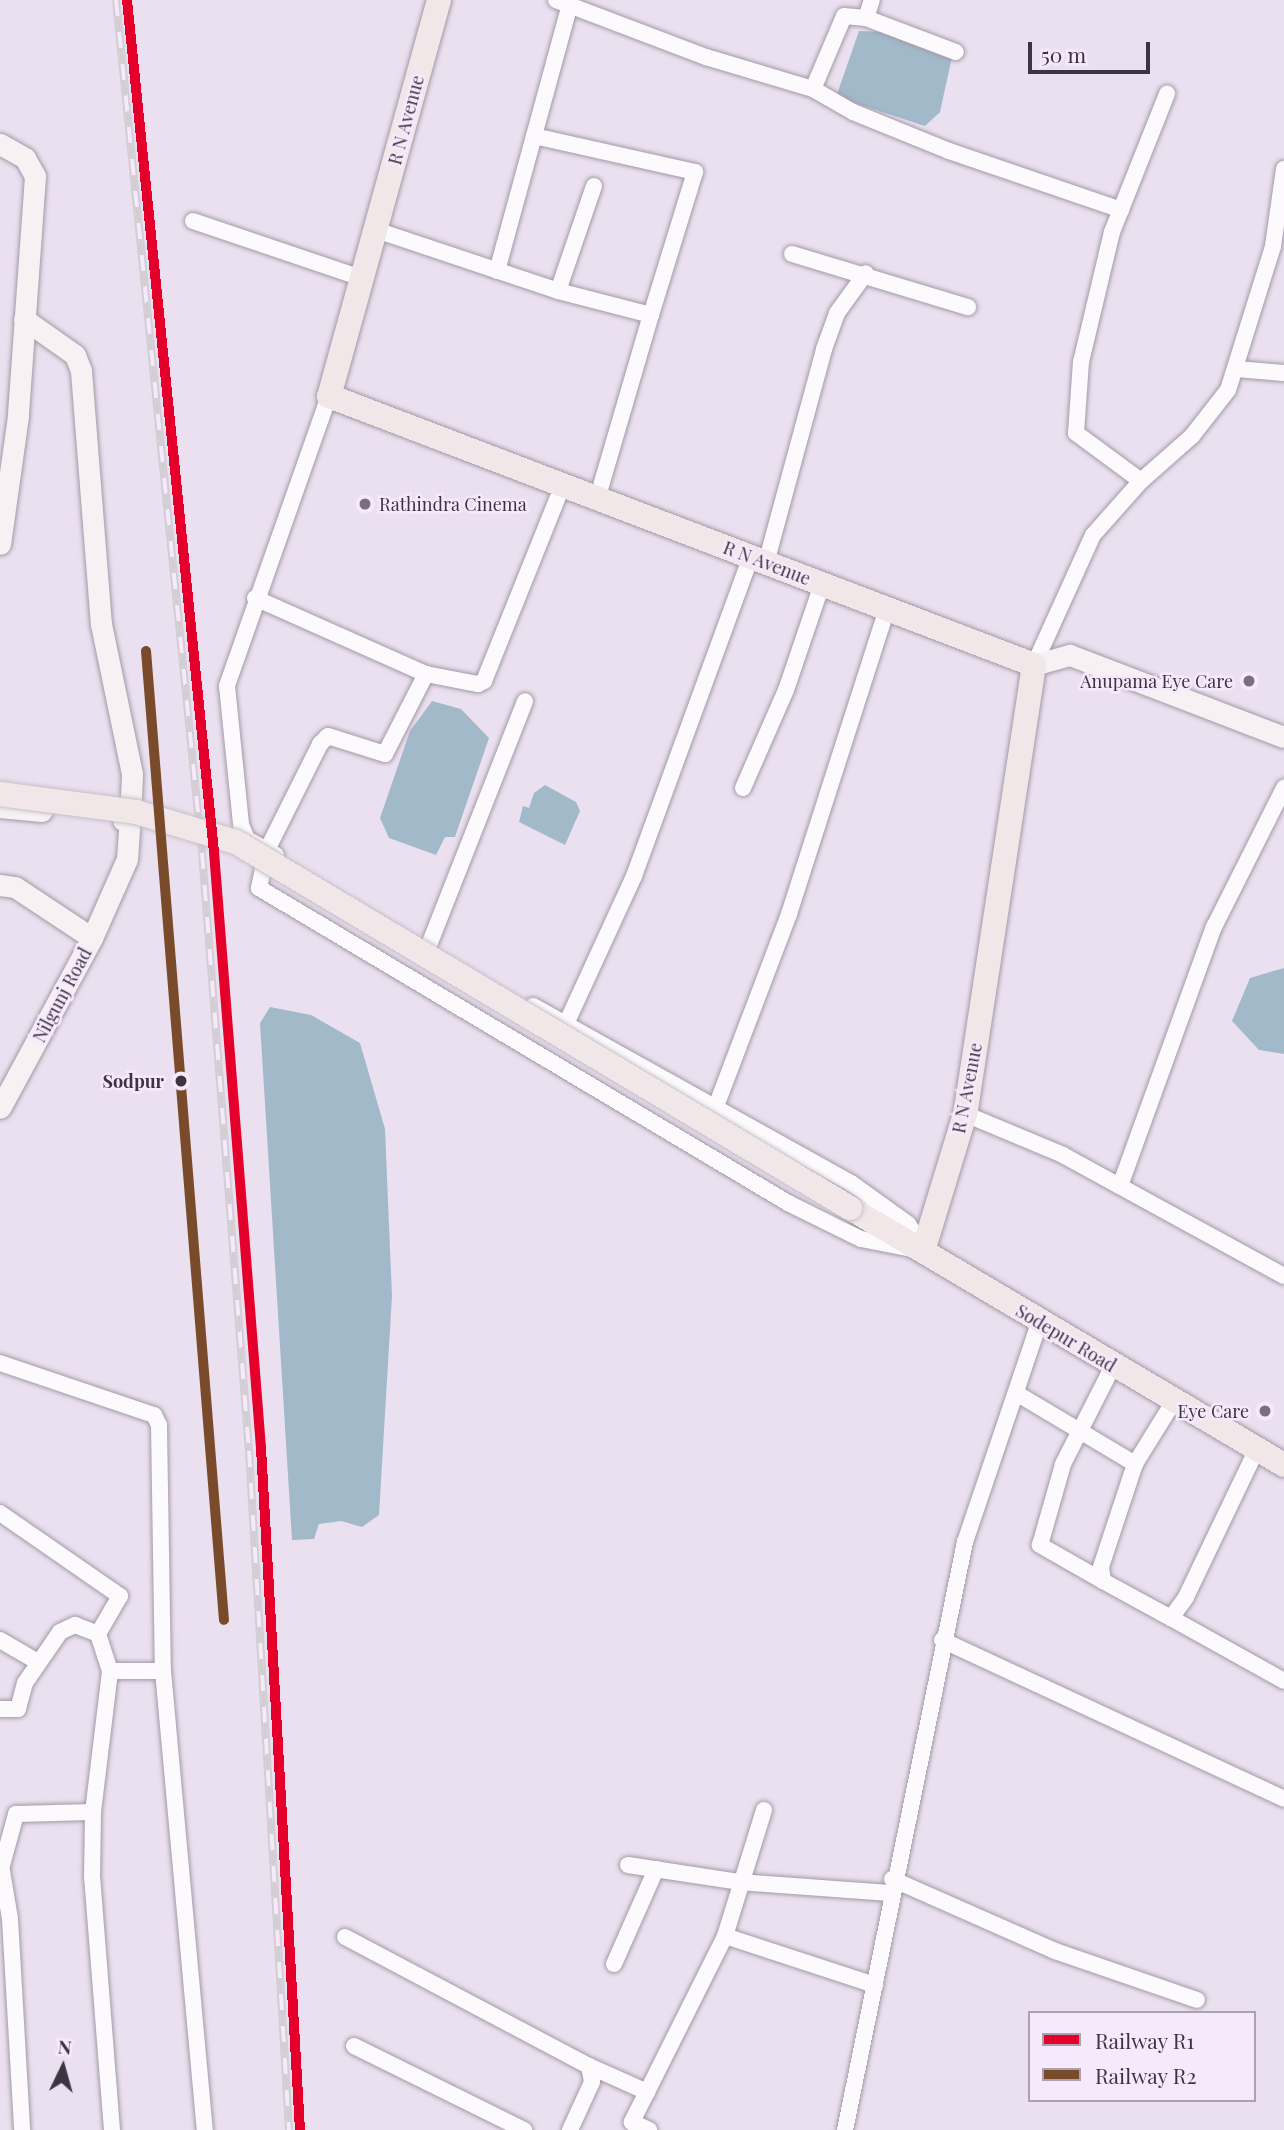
<!DOCTYPE html>
<html>
<head>
<meta charset="utf-8">
<style>
  body { margin:0 }
  #map { position:relative; width:1284px; height:2130px; overflow:hidden; background:#ebe0f0; font-family:"Playfair Display",serif }
  div>[style] { position:absolute }
  .water>* { inset:0; background:#a2b9ca }
  .roads { filter:drop-shadow(0 0 2px #a29aa6) drop-shadow(0 0 2px #a29aa6) }
  .street>* { height:16px; margin:-8px; padding:0 8px; transform-origin:8px; border-radius:8px; background:#fcfafd }
  .secondary>* { height:21px; margin:-10.5px; padding:0 10.5px; transform-origin:10.5px; border-radius:10.5px; background:#f7f1f3 }
  .primary>* { height:24px; margin:-12px; padding:0 12px; transform-origin:12px; border-radius:12px; background:#f2e7e8 }
  .rail>* { height:8px; margin-top:-4px; transform-origin:0; background:repeating-linear-gradient(90deg,#f7e9fc 0 16px,#d2ced3 0 32px); box-sizing:border-box; border-block:2px solid #d2ced3 }
  .bridges { filter:drop-shadow(0 0 2px #c6c0c8) drop-shadow(0 0 2px #c6c0c8) }
  .primary-bridge>* { height:24px; margin:-12px; padding:0 12px; transform-origin:12px; border-radius:12px; background:#f2e7e8 }
  .rail-1>* { height:10px; margin:-5px; padding:0 5px; transform-origin:5px; border-radius:5px; background:#e4002b }
  .rail-2>* { height:10px; margin:-5px; padding:0 5px; transform-origin:5px; border-radius:5px; background:#7a4b2a }
  .dots>* { width:19px; height:19px; translate:-50% -50%; box-sizing:border-box; border:4px solid #f7e9fc; border-radius:50% }
  span { translate:-50% -50%; white-space:nowrap; text-align:center; line-height:1.15; -webkit-text-stroke:5px #f7e9fc; paint-order:stroke }
  .street-label { font-size:18px; color:#3c3440 }
  .poi-label { font-size:18px; color:#3c3440 }
  .left { translate:0 -50%; text-align:left }
  .right { translate:-100% -50%; text-align:right }
  .stop-label { font-size:18px; color:#3c3440; font-weight:700 }
  .legend { position:absolute; left:1028px; top:2011px; width:228px; height:91px; box-sizing:border-box; background:#f7e9fc; border:2px solid #aca1b1; margin:0; padding:9px 12px; list-style:none; font-size:21px; color:#3c3440 }
  .legend li { display:flex; align-items:center; gap:14px; height:35px }
  .legend b { width:35px; border:2px solid #aca1b1 }
  .north { position:absolute; left:28px; top:2032px; width:70px; height:70px; -webkit-text-stroke:5px #f7e9fc; paint-order:stroke; rotate:5deg; font-size:19px; font-weight:700; line-height:28px; text-align:center; color:#3c3440 }
  .north::after { content:''; display:block; margin:auto; width:24px; height:32px; background:#3c3440; clip-path:polygon(50% 0,100% 100%,50% 72%,0 100%) }
  .scale { position:absolute; left:1028px; top:42px; width:122px; height:32px; box-sizing:border-box; border:4px solid #3c3440; border-top:0; padding-left:9px; font-size:21px; line-height:24px; white-space:nowrap; color:#3c3440; -webkit-text-stroke:5px #f7e9fc; paint-order:stroke }
</style>
</head>
<body>
<div id="map">
  <div class="water">
    <div style="clip-path:polygon(859px 31px,915px 33px,952px 57px,940px 112px,925px 126px,836px 97px)"></div>
    <div style="clip-path:polygon(432px 701px,461px 709px,489px 738px,455px 837px,445px 837px,436px 855px,389px 838px,380px 818px,410px 731px)"></div>
    <div style="clip-path:polygon(545px 785px,576px 802px,580px 811px,565px 845px,519px 822px,523px 806px,529px 808px,534px 793px)"></div>
    <div style="clip-path:polygon(1284px 968px,1284px 1054px,1259px 1050px,1232px 1021px,1250px 978px)"></div>
    <div style="clip-path:polygon(270px 1007px,311px 1015px,360px 1043px,385px 1129px,392px 1296px,379px 1515px,362px 1527px,341px 1521px,319px 1524px,314px 1539px,292px 1540px,260px 1023px)"></div>
  </div>
  <div class="roads">
    <div class="street">
      <div style="left:556px;top:0;width:160px;rotate:20.8deg"></div>
      <div style="left:706px;top:57px;width:112px;rotate:16.7deg"></div>
      <div style="left:813px;top:89px;width:46px;rotate:29.9deg"></div>
      <div style="left:853px;top:112px;width:104px;rotate:22.1deg"></div>
      <div style="left:949px;top:151px;width:182px;rotate:18.9deg"></div>
      <div style="left:866px;top:18px;width:96px;rotate:20.7deg"></div>
      <div style="left:813px;top:89px;width:79px;rotate:-67deg"></div>
      <div style="left:844px;top:16px;width:22px;rotate:5deg"></div>
      <div style="left:866px;top:18px;width:19px;rotate:-72deg"></div>
      <div style="left:534px;top:136px;width:165px;rotate:12.6deg"></div>
      <div style="left:695px;top:172px;width:150px;rotate:107.1deg"></div>
      <div style="left:651px;top:315px;width:96px;rotate:-165.5deg"></div>
      <div style="left:193px;top:221px;width:177px;rotate:18.7deg"></div>
      <div style="left:376px;top:230px;width:192px;rotate:18.5deg"></div>
      <div style="left:558px;top:291px;width:111px;rotate:-71.1deg"></div>
      <div style="left:792px;top:254px;width:184px;rotate:16.8deg"></div>
      <div style="left:497px;top:271px;width:276px;rotate:-74.7deg"></div>
      <div style="left:1236px;top:369px;width:48px;rotate:4.8deg"></div>
      <div style="left:329px;top:396px;width:307px;rotate:109.4deg"></div>
      <div style="left:227px;top:686px;width:140px;rotate:84.2deg"></div>
      <div style="left:241px;top:825px;width:15px;rotate:67deg"></div>
      <div style="left:247px;top:839px;width:23px;rotate:29deg"></div>
      <div style="left:267px;top:850px;width:39px;rotate:102deg"></div>
      <div style="left:259px;top:888px;width:616px;rotate:30.77deg"></div>
      <div style="left:788px;top:1203px;width:81px;rotate:26.3deg"></div>
      <div style="left:861px;top:1239px;width:52px;rotate:11.1deg"></div>
      <div style="left:1141px;top:481px;width:81px;rotate:-143.6deg"></div>
      <div style="left:1076px;top:433px;width:71px;rotate:-86deg"></div>
      <div style="left:1081px;top:362px;width:134px;rotate:-76.6deg"></div>
      <div style="left:1112px;top:232px;width:149px;rotate:-68.3deg"></div>
      <div style="left:598px;top:496px;width:189px;rotate:-73.7deg"></div>
      <div style="left:766px;top:563px;width:222px;rotate:-74.8deg"></div>
      <div style="left:824px;top:349px;width:38px;rotate:-70deg"></div>
      <div style="left:837px;top:313px;width:49px;rotate:-54.1deg"></div>
      <div style="left:255px;top:598px;width:187px;rotate:24deg"></div>
      <div style="left:426px;top:674px;width:53px;rotate:10.9deg"></div>
      <div style="left:478px;top:684px;width:7px;rotate:-27deg"></div>
      <div style="left:484px;top:681px;width:212px;rotate:-68.1deg"></div>
      <div style="left:1034px;top:665px;width:143px;rotate:-65.6deg"></div>
      <div style="left:1093px;top:535px;width:72px;rotate:-48.4deg"></div>
      <div style="left:1141px;top:481px;width:68px;rotate:-41.4deg"></div>
      <div style="left:1192px;top:436px;width:58px;rotate:-52deg"></div>
      <div style="left:1228px;top:390px;width:151px;rotate:-72.6deg"></div>
      <div style="left:1273px;top:246px;width:78px;rotate:-81.9deg"></div>
      <div style="left:743px;top:788px;width:107px;rotate:-66.3deg"></div>
      <div style="left:786px;top:690px;width:112px;rotate:-71.2deg"></div>
      <div style="left:276px;top:855px;width:10px;rotate:-151deg"></div>
      <div style="left:267px;top:850px;width:119px;rotate:-63.4deg"></div>
      <div style="left:320px;top:744px;width:11px;rotate:-45deg"></div>
      <div style="left:328px;top:736px;width:60px;rotate:17.5deg"></div>
      <div style="left:385px;top:754px;width:90px;rotate:-62.9deg"></div>
      <div style="left:429px;top:945px;width:262px;rotate:-68.5deg"></div>
      <div style="left:533px;top:1006px;width:364px;rotate:29.1deg"></div>
      <div style="left:851px;top:1183px;width:70px;rotate:35.7deg"></div>
      <div style="left:908px;top:1224px;width:27px;rotate:56deg"></div>
      <div style="left:566px;top:1024px;width:163px;rotate:-65.3deg"></div>
      <div style="left:634px;top:876px;width:340px;rotate:-69.9deg"></div>
      <div style="left:715px;top:1109px;width:209px;rotate:-69.2deg"></div>
      <div style="left:789px;top:914px;width:320px;rotate:-72.2deg"></div>
      <div style="left:965px;top:1114px;width:106px;rotate:22.7deg"></div>
      <div style="left:1063px;top:1155px;width:252px;rotate:28.7deg"></div>
      <div style="left:1120px;top:1186px;width:276px;rotate:-70.1deg"></div>
      <div style="left:1214px;top:927px;width:156px;rotate:-63.3deg"></div>
      <div style="left:0;top:1363px;width:163px;rotate:18.7deg"></div>
      <div style="left:154px;top:1415px;width:11px;rotate:63deg"></div>
      <div style="left:159px;top:1425px;width:246px;rotate:89.1deg"></div>
      <div style="left:163px;top:1671px;width:461px;rotate:84.8deg"></div>
      <div style="left:1016px;top:1393px;width:139px;rotate:30.8deg"></div>
      <div style="left:1174px;top:1401px;width:74px;rotate:121.8deg"></div>
      <div style="left:1135px;top:1464px;width:108px;rotate:108.3deg"></div>
      <div style="left:1101px;top:1567px;width:14px;rotate:82deg"></div>
      <div style="left:1103px;top:1581px;width:77px;rotate:28.6deg"></div>
      <div style="left:1171px;top:1618px;width:26px;rotate:-54deg"></div>
      <div style="left:1186px;top:1597px;width:164px;rotate:-64.4deg"></div>
      <div style="left:0;top:1513px;width:146px;rotate:34.7deg"></div>
      <div style="left:120px;top:1596px;width:44px;rotate:120.1deg"></div>
      <div style="left:98px;top:1634px;width:39px;rotate:72deg"></div>
      <div style="left:1103px;top:1581px;width:73px;rotate:-150.3deg"></div>
      <div style="left:1040px;top:1545px;width:84px;rotate:-74.1deg"></div>
      <div style="left:1063px;top:1464px;width:110px;rotate:-63deg"></div>
      <div style="left:1171px;top:1618px;width:129px;rotate:29.1deg"></div>
      <div style="left:0;top:1640px;width:44px;rotate:30.1deg"></div>
      <div style="left:942px;top:1640px;width:377px;rotate:24.9deg"></div>
      <div style="left:0;top:1709px;width:18px"></div>
      <div style="left:18px;top:1709px;width:27px;rotate:-75deg"></div>
      <div style="left:25px;top:1683px;width:62px;rotate:-55.5deg"></div>
      <div style="left:60px;top:1632px;width:17px;rotate:-25deg"></div>
      <div style="left:75px;top:1625px;width:25px;rotate:21deg"></div>
      <div style="left:0;top:1859px;width:61px;rotate:80.5deg"></div>
      <div style="left:10px;top:1919px;width:211px;rotate:86.7deg"></div>
      <div style="left:628px;top:1865px;width:112px;rotate:8.7deg"></div>
      <div style="left:739px;top:1882px;width:151px;rotate:4.2deg"></div>
      <div style="left:1px;top:1869px;width:57px;rotate:-74.7deg"></div>
      <div style="left:16px;top:1814px;width:77px;rotate:-1.5deg"></div>
      <div style="left:892px;top:1879px;width:178px;rotate:23.8deg"></div>
      <div style="left:1055px;top:1951px;width:150px;rotate:19deg"></div>
      <div style="left:725px;top:1936px;width:158px;rotate:18.1deg"></div>
      <div style="left:345px;top:1937px;width:276px;rotate:27.9deg"></div>
      <div style="left:589px;top:2066px;width:16px;rotate:79deg"></div>
      <div style="left:592px;top:2082px;width:53px;rotate:114.6deg"></div>
      <div style="left:614px;top:1964px;width:104px;rotate:-66.1deg"></div>
      <div style="left:354px;top:2046px;width:190px;rotate:26.3deg"></div>
      <div style="left:589px;top:2066px;width:64px;rotate:24.1deg"></div>
      <div style="left:647px;top:2092px;width:174px;rotate:-63.4deg"></div>
      <div style="left:725px;top:1936px;width:132px;rotate:-72.8deg"></div>
      <div style="left:647px;top:2092px;width:34px;rotate:117deg"></div>
      <div style="left:632px;top:2122px;width:19px;rotate:25deg"></div>
      <div style="left:112px;top:2130px;width:253px;rotate:-94.5deg"></div>
      <div style="left:92px;top:1878px;width:66px;rotate:-89.1deg"></div>
      <div style="left:93px;top:1812px;width:142px;rotate:-83.1deg"></div>
      <div style="left:110px;top:1671px;width:53px"></div>
      <div style="left:845px;top:2130px;width:600px;rotate:-78.47deg"></div>
      <div style="left:965px;top:1542px;width:231px;rotate:-71.3deg"></div>
    </div>
    <div class="secondary">
      <div style="left:0;top:144px;width:29px;rotate:29deg"></div>
      <div style="left:25px;top:158px;width:21px;rotate:61deg"></div>
      <div style="left:35px;top:176px;width:241px;rotate:94.1deg"></div>
      <div style="left:18px;top:416px;width:129px;rotate:98deg"></div>
      <div style="left:24px;top:319px;width:62px;rotate:35.2deg"></div>
      <div style="left:75px;top:355px;width:17px;rotate:69deg"></div>
      <div style="left:81px;top:371px;width:254px;rotate:85.5deg"></div>
      <div style="left:101px;top:624px;width:153px;rotate:78.3deg"></div>
      <div style="left:132px;top:774px;width:46px;rotate:92.5deg"></div>
      <div style="left:130px;top:820px;width:7px;rotate:180deg"></div>
      <div style="left:1034px;top:665px;width:37px;rotate:-16deg"></div>
      <div style="left:1070px;top:655px;width:229px;rotate:21deg"></div>
      <div style="left:0;top:807px;width:42px;rotate:5.4deg"></div>
      <div style="left:0;top:885px;width:15px;rotate:8deg"></div>
      <div style="left:15px;top:887px;width:92px;rotate:33.5deg"></div>
      <div style="left:92px;top:938px;width:193px;rotate:118.4deg"></div>
      <div style="left:92px;top:938px;width:86px;rotate:-66.1deg"></div>
      <div style="left:127px;top:859px;width:39px;rotate:-86deg"></div>
    </div>
    <div class="primary">
      <div style="left:439px;top:0;width:411px;rotate:105.5deg"></div>
      <div style="left:329px;top:396px;width:755px;rotate:20.88deg"></div>
      <div style="left:1034px;top:665px;width:454px;rotate:98.7deg"></div>
      <div style="left:965px;top:1114px;width:140px;rotate:107deg"></div>
      <div style="left:850px;top:1208px;width:504px;rotate:30.63deg"></div>
    </div>
  </div>
  <div class="rail">
    <div style="left:116px;top:0;width:857px;rotate:84.24deg"></div>
    <div style="left:202px;top:853px;width:600px;rotate:85.51deg"></div>
    <div style="left:249px;top:1451px;width:680px;rotate:86.63deg"></div>
    <div style="left:127px;top:0;width:856px;rotate:84.17deg"></div>
    <div style="left:214px;top:852px;width:598px;rotate:85.49deg"></div>
    <div style="left:261px;top:1448px;width:683px;rotate:86.73deg"></div>
  </div>
  <div class="bridges">
    <div class="primary-bridge">
      <div style="left:0;top:794px;width:137px;rotate:7.5deg"></div>
      <div style="left:136px;top:812px;width:104px;rotate:16.7deg"></div>
      <div style="left:236px;top:842px;width:715px;rotate:30.8deg"></div>
    </div>
  </div>
  <div class="rail-1">
    <div style="left:127px;top:0;width:856px;rotate:84.17deg"></div>
    <div style="left:214px;top:852px;width:598px;rotate:85.49deg"></div>
    <div style="left:261px;top:1448px;width:683px;rotate:86.73deg"></div>
  </div>
  <div class="rail-2">
    <div style="left:146px;top:651px;width:972px;rotate:85.4deg"></div>
  </div>
  <div class="dots">
    <div style="left:365px;top:504px;background:#79707e"></div>
    <div style="left:1249px;top:681px;background:#79707e"></div>
    <div style="left:181px;top:1081px;background:#3c3440"></div>
    <div style="left:1265px;top:1411px;background:#79707e"></div>
  </div>
  <div class="street-label">
    <span style="left:406px;top:120px;rotate:-75deg">R N Avenue</span>
    <span style="left:767px;top:563px;rotate:21deg">R N Avenue</span>
    <span style="left:62px;top:995px;rotate:-62deg">Nilgunj Road</span>
    <span style="left:967px;top:1088px;rotate:-79deg">R N Avenue</span>
    <span style="left:1066px;top:1338px;rotate:31deg">Sodepur Road</span>
  </div>
  <div class="poi-label">
    <span class="left" style="left:379px;top:504px">Rathindra Cinema</span>
    <span class="right" style="left:1233px;top:681px">Anupama Eye Care</span>
    <span class="right" style="left:1249px;top:1411px">Eye Care</span>
  </div>
  <div class="stop-label">
    <span class="right" style="left:164px;top:1081px">Sodpur</span>
  </div>
  <ul class="legend">
  <li><b style="height:9px;background:#e4002b"></b>Railway R1</li>
  <li><b style="height:9px;background:#7a4b2a"></b>Railway R2</li>
  </ul>
  <div class="north">N</div>
  <div class="scale">50 m</div>
</div>
</body>
</html>
